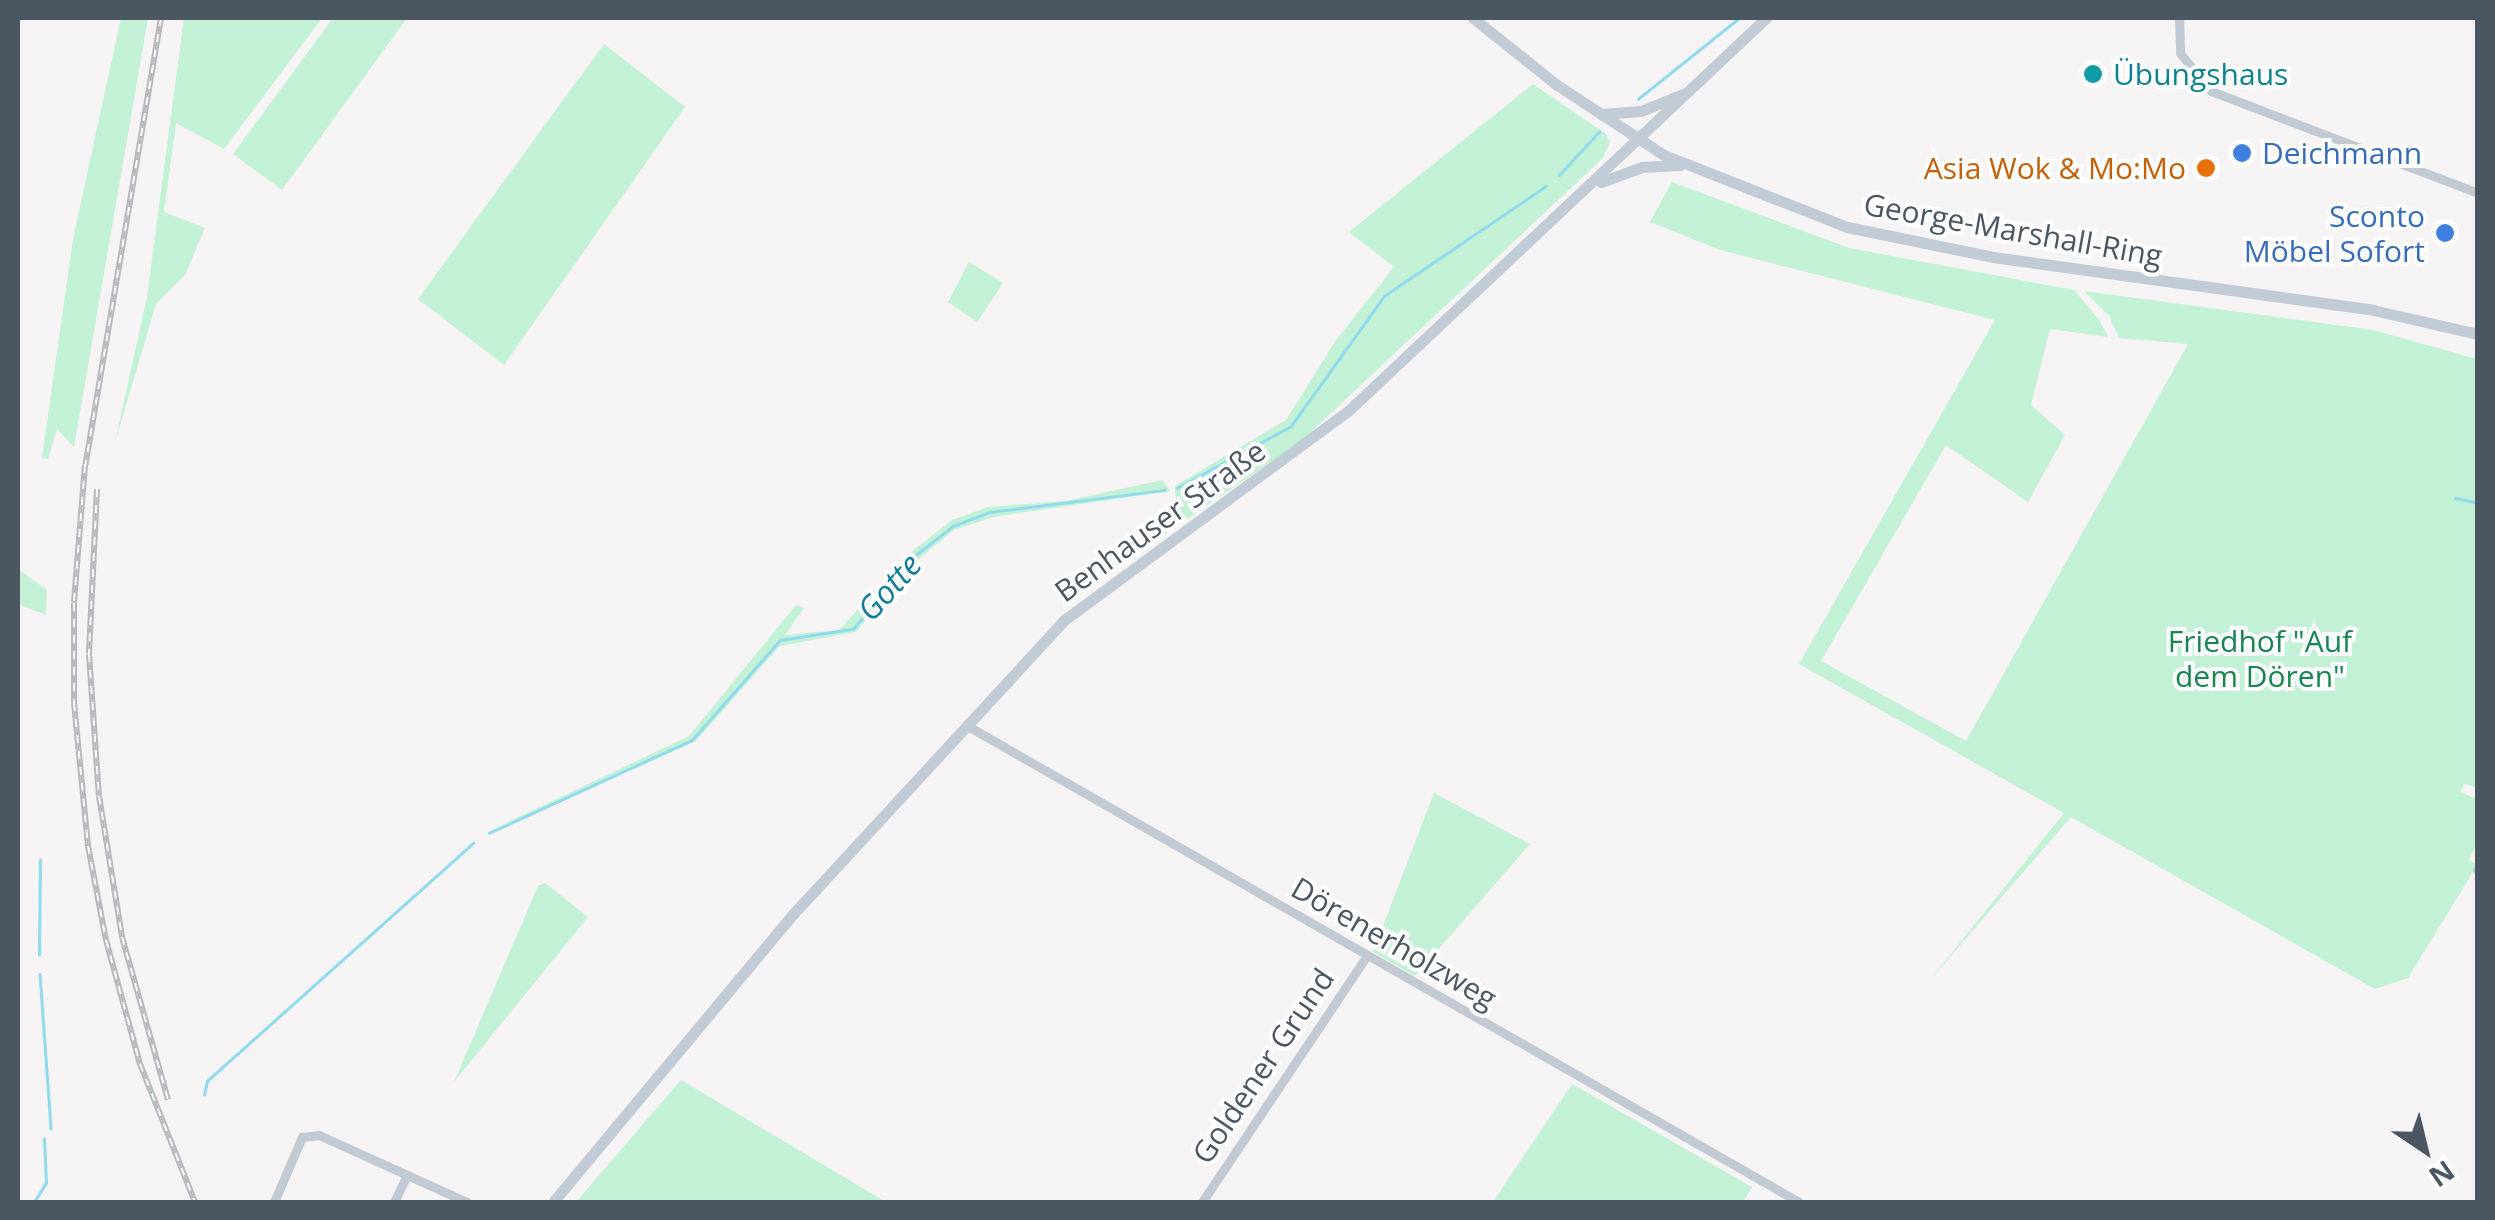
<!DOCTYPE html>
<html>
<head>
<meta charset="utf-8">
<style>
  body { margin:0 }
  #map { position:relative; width:2495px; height:1220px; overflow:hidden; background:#f5f3f3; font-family:"Open Sans",sans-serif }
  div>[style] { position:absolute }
  .green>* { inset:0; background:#c3f1d5 }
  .stream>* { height:2.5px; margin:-1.25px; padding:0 1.25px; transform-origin:1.25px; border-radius:1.25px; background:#90daee }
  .minor>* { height:9px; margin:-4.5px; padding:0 4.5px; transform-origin:4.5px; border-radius:4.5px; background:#c1cad2 }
  .secondary>* { height:11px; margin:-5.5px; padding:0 5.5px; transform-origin:5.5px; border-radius:5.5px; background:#c1cbd6 }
  .rail>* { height:6px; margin-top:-3px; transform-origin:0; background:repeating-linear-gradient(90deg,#fff 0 8px,#b5b8bd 0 16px); box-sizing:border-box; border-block:2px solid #b5b8bd }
  .dots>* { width:28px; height:28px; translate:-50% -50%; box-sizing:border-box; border:5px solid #fff; border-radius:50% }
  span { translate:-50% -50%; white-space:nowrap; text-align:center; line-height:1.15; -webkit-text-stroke:8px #fff; paint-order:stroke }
  .culture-label { font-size:30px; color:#0d838f }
  .left { translate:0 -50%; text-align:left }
  .shop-label { font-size:30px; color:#366cbe }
  .right { translate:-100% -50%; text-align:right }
  .food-label { font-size:30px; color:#c56008 }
  .street-label { font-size:30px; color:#4a5661 }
  .park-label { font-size:30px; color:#17864f }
  .water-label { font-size:32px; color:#0c7c9b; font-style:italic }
  .frame { position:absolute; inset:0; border:20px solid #4a5661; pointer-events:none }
  .north { position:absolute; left:2375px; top:1100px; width:100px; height:100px; -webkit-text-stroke:8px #fff; paint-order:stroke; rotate:145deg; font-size:28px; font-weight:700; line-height:40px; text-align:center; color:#4a5661 }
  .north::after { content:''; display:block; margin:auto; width:35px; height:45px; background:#4a5661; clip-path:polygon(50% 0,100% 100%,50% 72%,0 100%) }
</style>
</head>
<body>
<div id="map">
  <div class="green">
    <div style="clip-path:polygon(121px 18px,148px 18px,74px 447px,57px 429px,48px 459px,42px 458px,73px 239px)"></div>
    <div style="clip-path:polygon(184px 18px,322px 18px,224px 149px,176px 123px,164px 212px,205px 228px,185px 275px,156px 304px,115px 442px,147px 297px)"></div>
    <div style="clip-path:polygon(333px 18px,407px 18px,282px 190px,233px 154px)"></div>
    <div style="clip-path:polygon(604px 44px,685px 107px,504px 365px,418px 299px)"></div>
    <div style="clip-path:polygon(1533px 84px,1606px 134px,1610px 142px,1603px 158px,1300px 442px,1130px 558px,1176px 509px,1175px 486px,1286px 420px,1336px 340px,1394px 267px,1349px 232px)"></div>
    <div style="clip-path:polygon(1672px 182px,1849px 248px,2074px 290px,2100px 321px,2108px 337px,2050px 329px,2031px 405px,2065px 435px,2028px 502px,1946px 445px,1821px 661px,1966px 741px,2188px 344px,2119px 338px,2109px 316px,2084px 291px,2373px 330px,2477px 359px,2478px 788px,2465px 784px,2460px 792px,2477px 799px,2477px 843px,2469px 860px,2477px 865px,2408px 978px,2375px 989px,2071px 817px,1930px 980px,2064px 813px,1799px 664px,1995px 320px,1720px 250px,1650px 222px)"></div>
    <div style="clip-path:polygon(969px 262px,1003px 283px,977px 322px,948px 302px)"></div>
    <div style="clip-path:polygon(1162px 480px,1170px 491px,993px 517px,954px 530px,916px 561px,856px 632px,780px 646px,696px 741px,485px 833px,689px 736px,796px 605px,804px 608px,785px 635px,839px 630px,910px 553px,952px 520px,988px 507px,1066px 501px)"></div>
    <div style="clip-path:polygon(18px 569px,47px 590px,46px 615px,18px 604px)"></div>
    <div style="clip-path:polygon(1434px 793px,1530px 844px,1415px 976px,1373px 952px)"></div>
    <div style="clip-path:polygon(545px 883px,588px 917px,454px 1082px,538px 886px)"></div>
    <div style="clip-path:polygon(681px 1080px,886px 1202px,576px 1202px)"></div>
    <div style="clip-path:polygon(1572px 1084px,1752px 1187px,1747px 1196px,1742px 1202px,1493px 1202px)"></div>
  </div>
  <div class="stream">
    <div style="left:1638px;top:99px;width:129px;rotate:-38.7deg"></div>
    <div style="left:1559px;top:175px;width:59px;rotate:-47.1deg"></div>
    <div style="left:1177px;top:488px;width:130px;rotate:-28.5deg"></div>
    <div style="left:1291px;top:426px;width:160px;rotate:-54.4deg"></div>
    <div style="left:1384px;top:296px;width:196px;rotate:-34.2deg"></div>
    <div style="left:2455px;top:498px;width:24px;rotate:12deg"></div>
    <div style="left:489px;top:833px;width:223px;rotate:-24.6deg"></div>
    <div style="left:692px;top:740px;width:133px;rotate:-48.7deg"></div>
    <div style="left:780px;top:640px;width:74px;rotate:-8.6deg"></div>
    <div style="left:853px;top:629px;width:94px;rotate:-50.2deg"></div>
    <div style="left:913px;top:557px;width:51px;rotate:-37.8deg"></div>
    <div style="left:953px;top:526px;width:40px;rotate:-21deg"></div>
    <div style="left:990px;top:512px;width:176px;rotate:-7.2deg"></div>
    <div style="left:39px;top:955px;width:95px;rotate:-89.4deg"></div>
    <div style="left:40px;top:974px;width:155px;rotate:85.9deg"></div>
    <div style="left:204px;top:1095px;width:14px;rotate:-78deg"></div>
    <div style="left:207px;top:1081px;width:357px;rotate:-41.8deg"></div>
    <div style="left:34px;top:1202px;width:22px;rotate:-58deg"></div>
    <div style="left:46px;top:1183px;width:44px;rotate:-92.6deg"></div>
  </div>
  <div class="minor">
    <div style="left:2179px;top:18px;width:35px;rotate:88deg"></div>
    <div style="left:2180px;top:53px;width:49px;rotate:50.8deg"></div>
    <div style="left:2211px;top:91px;width:286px;rotate:20.9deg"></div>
    <div style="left:966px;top:725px;width:960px;rotate:29.8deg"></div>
    <div style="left:2477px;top:870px;width:1px;rotate:-45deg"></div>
    <div style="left:274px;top:1202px;width:71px;rotate:-66.7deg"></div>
    <div style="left:302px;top:1137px;width:17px;rotate:-7deg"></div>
    <div style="left:319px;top:1135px;width:162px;rotate:24.4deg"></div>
    <div style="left:394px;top:1202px;width:30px;rotate:-64deg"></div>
    <div style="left:1202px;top:1202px;width:295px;rotate:-56.2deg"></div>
  </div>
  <div class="secondary">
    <div style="left:1473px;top:18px;width:107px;rotate:38.6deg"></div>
    <div style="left:1557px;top:85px;width:128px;rotate:33.2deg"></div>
    <div style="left:1664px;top:155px;width:197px;rotate:21.5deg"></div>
    <div style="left:1847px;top:227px;width:149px;rotate:11.6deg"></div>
    <div style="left:1993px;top:257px;width:384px;rotate:7.9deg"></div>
    <div style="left:2373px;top:310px;width:108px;rotate:12.9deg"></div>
    <div style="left:1601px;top:114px;width:40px;rotate:-4.3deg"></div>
    <div style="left:1641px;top:111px;width:45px;rotate:-22deg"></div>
    <div style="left:1601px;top:182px;width:44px;rotate:-20.1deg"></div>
    <div style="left:1642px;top:167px;width:38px;rotate:-3deg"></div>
    <div style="left:553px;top:1202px;width:376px;rotate:-50.2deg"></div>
    <div style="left:794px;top:913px;width:397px;rotate:-47.3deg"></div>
    <div style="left:1063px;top:621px;width:354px;rotate:-36.4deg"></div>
    <div style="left:1348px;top:411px;width:574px;rotate:-43.23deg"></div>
  </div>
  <div class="rail">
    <div style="left:161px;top:18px;width:453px;rotate:99.6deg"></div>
    <div style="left:85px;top:465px;width:138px;rotate:94.6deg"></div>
    <div style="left:74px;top:603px;width:100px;rotate:90deg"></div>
    <div style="left:74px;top:703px;width:144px;rotate:84.4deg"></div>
    <div style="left:88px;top:846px;width:96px;rotate:79.2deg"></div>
    <div style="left:106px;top:940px;width:129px;rotate:74.7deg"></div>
    <div style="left:140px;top:1064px;width:149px;rotate:68.3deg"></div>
    <div style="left:97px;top:489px;width:165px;rotate:92.8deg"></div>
    <div style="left:89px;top:654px;width:142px;rotate:86deg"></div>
    <div style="left:99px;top:796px;width:143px;rotate:80.7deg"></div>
    <div style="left:122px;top:937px;width:169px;rotate:74.2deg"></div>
  </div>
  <div class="dots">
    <div style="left:2093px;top:74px;background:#0f9aa8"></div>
    <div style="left:2242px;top:153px;background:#3f7fe0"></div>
    <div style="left:2206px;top:168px;background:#e8710a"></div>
    <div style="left:2445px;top:233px;background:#3f7fe0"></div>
  </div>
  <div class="culture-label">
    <span class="left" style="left:2113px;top:74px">Übungshaus</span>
  </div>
  <div class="shop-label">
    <span class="left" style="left:2262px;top:153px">Deichmann</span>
    <span class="right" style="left:2425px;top:233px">Sconto<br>Möbel Sofort</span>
  </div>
  <div class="food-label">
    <span class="right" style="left:2186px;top:168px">Asia Wok &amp; Mo:Mo</span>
  </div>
  <div class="street-label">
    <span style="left:2013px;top:230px;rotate:10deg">George-Marshall-Ring</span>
    <span style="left:1160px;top:521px;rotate:-36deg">Benhauser Straße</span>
    <span style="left:1394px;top:943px;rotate:30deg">Dörenerholzweg</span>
    <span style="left:1263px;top:1066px;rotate:-56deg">Goldener Grund</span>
  </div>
  <div class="park-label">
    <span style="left:2260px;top:658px">Friedhof "Auf<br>dem Dören"</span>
  </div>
  <div class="water-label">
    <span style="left:889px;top:587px;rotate:-48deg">Gotte</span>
  </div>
  <div class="frame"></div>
  <div class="north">N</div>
</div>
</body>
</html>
